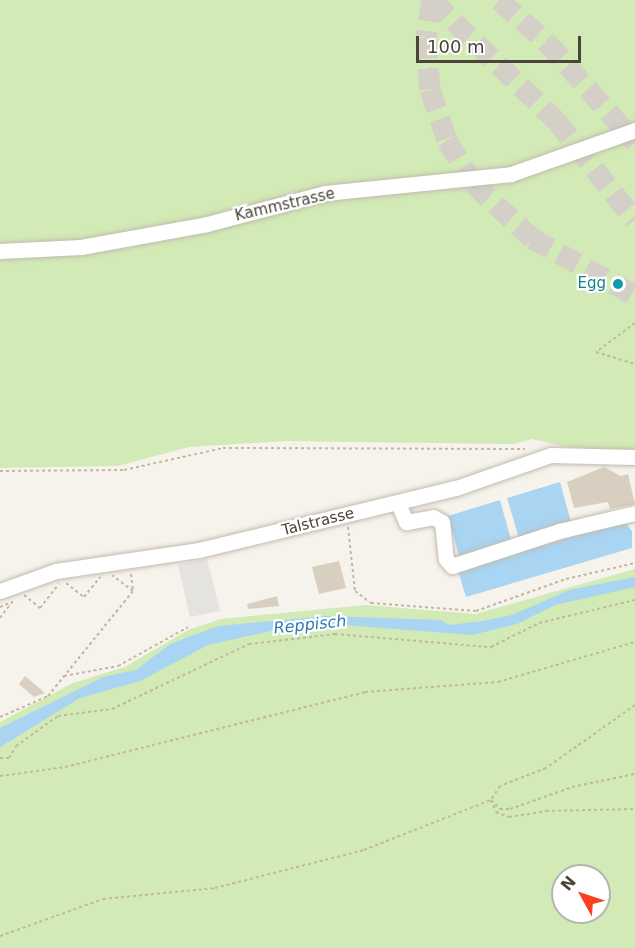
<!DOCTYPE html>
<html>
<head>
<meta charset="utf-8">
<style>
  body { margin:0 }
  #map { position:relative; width:635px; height:948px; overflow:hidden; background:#f6f3ec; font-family:"DejaVu Sans",sans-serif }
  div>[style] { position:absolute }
  .green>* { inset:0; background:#d2eab5 }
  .parking>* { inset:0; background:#e5e3e0 }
  .water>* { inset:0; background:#a9d4f2 }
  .building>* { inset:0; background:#d8cfc1 }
  .highway-tunnel>* { height:21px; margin-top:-10.5px; transform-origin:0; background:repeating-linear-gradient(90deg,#d4d0c8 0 21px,transparent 0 31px) }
  .path>* { height:2px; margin-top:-1px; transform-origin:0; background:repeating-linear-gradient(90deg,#c4b79f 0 3px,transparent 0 6px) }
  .roads { filter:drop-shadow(0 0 2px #c2bbae) drop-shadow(0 0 2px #c2bbae) }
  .minor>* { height:15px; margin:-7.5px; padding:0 7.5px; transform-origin:7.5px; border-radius:7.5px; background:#fff }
  .dots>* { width:16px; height:16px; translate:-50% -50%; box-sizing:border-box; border:3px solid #fff; border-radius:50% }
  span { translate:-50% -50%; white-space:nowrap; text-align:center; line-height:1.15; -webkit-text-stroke:4.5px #fff; paint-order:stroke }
  .street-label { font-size:15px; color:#4b4439 }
  .culture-label { font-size:15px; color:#0d838f }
  .right { translate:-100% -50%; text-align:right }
  .water-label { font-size:16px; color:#2e7ab2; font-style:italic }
  .north { position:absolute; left:551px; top:864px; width:60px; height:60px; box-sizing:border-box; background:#fff; border:2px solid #b7b4b0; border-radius:50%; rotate:310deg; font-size:16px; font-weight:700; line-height:24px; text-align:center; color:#4b4439 }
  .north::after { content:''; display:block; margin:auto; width:21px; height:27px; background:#fc3f1d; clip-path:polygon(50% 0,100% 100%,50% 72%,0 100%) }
  .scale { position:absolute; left:416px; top:36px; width:165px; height:27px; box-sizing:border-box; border:3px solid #4b4439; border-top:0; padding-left:8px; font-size:18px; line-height:21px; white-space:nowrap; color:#4b4439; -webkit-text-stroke:4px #fff; paint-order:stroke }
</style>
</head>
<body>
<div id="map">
  <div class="green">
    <div style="clip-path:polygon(0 0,635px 0,635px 452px,567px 447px,532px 439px,515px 444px,285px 441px,189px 447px,118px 466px,0 468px)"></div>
    <div style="clip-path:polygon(evenodd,635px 569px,635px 948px,0 948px,0 722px,73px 683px,125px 667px,188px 630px,221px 619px,365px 605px,475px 614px,635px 569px,563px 876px,599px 876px,599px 912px,563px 912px,563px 876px)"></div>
  </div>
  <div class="parking">
    <div style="clip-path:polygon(207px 559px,220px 611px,190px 617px,178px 565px)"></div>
  </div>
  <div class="water">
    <div style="clip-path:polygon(560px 482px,571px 522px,519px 538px,507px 498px)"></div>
    <div style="clip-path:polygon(500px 500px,511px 540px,459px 556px,448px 516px)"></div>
    <div style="clip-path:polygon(624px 521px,632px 531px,632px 548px,466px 597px,458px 571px)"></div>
    <div style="clip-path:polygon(635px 577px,635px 587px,555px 605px,517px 624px,472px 635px,345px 625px,271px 631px,208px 645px,140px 681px,80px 698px,0 747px,0 728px,103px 677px,136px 670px,170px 644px,218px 626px,326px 616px,440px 620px,450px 625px,482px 621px,512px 615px,569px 590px)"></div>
  </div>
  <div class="building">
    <div style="clip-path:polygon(604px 467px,621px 476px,628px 474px,635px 504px,610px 509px,608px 502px,574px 508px,567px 482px)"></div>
    <div style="clip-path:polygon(339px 561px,346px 588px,319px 594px,312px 567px)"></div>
    <div style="clip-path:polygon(277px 596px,279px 606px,248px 609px,247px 604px)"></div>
    <div style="clip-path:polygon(25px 676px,45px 693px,34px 697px,19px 684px)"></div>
  </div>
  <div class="highway-tunnel">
    <div style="left:432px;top:0;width:37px;rotate:99deg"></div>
    <div style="left:426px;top:37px;width:52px;rotate:85.6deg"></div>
    <div style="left:430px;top:89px;width:54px;rotate:71.6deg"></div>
    <div style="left:447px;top:140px;width:50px;rotate:58.8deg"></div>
    <div style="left:473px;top:183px;width:81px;rotate:43deg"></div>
    <div style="left:532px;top:238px;width:118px;rotate:29deg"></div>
    <div style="left:432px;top:0;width:173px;rotate:44.1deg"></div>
    <div style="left:556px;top:120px;width:127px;rotate:51.7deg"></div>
    <div style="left:499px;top:0;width:64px;rotate:41.2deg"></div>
    <div style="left:547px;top:42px;width:133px;rotate:48.7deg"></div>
  </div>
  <div class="path">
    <div style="left:635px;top:323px;width:49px;rotate:143.4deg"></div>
    <div style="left:596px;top:352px;width:41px;rotate:17.1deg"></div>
    <div style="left:0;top:471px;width:124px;rotate:-0.5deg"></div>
    <div style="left:124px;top:470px;width:101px;rotate:-12.5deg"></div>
    <div style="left:223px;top:448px;width:302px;rotate:0.2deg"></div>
    <div style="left:348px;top:527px;width:64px;rotate:83.8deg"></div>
    <div style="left:355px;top:591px;width:20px;rotate:37deg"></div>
    <div style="left:371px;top:603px;width:105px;rotate:4.4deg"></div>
    <div style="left:476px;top:611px;width:96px;rotate:-19.6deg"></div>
    <div style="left:566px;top:579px;width:71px;rotate:-13.1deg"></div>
    <div style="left:131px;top:574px;width:17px;rotate:83deg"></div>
    <div style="left:66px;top:583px;width:23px;rotate:38deg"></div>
    <div style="left:84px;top:597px;width:26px;rotate:-51deg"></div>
    <div style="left:24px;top:595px;width:21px;rotate:39deg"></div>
    <div style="left:40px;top:608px;width:31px;rotate:-52deg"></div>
    <div style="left:0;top:607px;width:13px;rotate:-23deg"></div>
    <div style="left:0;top:618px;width:21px;rotate:-53deg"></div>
    <div style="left:64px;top:676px;width:55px;rotate:-10.5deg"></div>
    <div style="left:118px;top:666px;width:80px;rotate:-29.1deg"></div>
    <div style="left:635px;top:705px;width:109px;rotate:144.7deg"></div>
    <div style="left:546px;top:768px;width:49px;rotate:158.6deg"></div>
    <div style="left:500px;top:786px;width:17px;rotate:123deg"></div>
    <div style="left:491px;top:800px;width:13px;rotate:45deg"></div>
    <div style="left:500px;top:809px;width:10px"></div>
    <div style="left:510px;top:809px;width:66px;rotate:-19.5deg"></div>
    <div style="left:572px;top:787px;width:64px;rotate:-11.7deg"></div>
    <div style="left:0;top:717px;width:52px;rotate:-23.6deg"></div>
    <div style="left:48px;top:696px;width:135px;rotate:-51deg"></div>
    <div style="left:133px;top:591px;width:26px;rotate:-143deg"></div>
    <div style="left:0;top:758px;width:9px"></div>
    <div style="left:9px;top:758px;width:14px;rotate:-60deg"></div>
    <div style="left:16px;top:746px;width:52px;rotate:-35.5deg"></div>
    <div style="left:58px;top:716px;width:54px;rotate:-7.4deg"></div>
    <div style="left:112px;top:709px;width:152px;rotate:-25.4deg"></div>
    <div style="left:249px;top:644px;width:87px;rotate:-6.6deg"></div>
    <div style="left:335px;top:634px;width:157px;rotate:4.8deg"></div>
    <div style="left:491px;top:647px;width:54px;rotate:-26.6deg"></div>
    <div style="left:539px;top:623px;width:99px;rotate:-13.5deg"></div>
    <div style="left:0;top:776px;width:66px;rotate:-7.9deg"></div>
    <div style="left:65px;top:767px;width:309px;rotate:-14deg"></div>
    <div style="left:365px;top:692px;width:133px;rotate:-4.3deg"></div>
    <div style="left:498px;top:682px;width:143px;rotate:-16.3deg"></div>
    <div style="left:0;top:936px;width:109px;rotate:-19.8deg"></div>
    <div style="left:103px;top:899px;width:113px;rotate:-5.6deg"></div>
    <div style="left:215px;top:888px;width:154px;rotate:-14.3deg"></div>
    <div style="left:364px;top:850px;width:136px;rotate:-21.5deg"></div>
    <div style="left:491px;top:800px;width:13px;rotate:67deg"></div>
    <div style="left:496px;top:812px;width:14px;rotate:21deg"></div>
    <div style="left:509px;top:817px;width:37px;rotate:-9deg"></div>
    <div style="left:546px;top:811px;width:89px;rotate:-1.3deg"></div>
  </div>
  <div class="roads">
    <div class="minor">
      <div style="left:0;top:251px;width:81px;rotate:-2.8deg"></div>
      <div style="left:81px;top:247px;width:128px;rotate:-10.3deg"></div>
      <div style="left:207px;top:224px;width:122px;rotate:-14.7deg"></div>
      <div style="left:325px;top:193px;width:187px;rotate:-5.8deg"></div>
      <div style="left:511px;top:174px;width:132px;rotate:-19.5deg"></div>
      <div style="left:398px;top:503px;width:21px;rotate:67deg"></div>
      <div style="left:406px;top:522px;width:27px;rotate:-10deg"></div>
      <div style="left:433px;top:517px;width:10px;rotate:29deg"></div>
      <div style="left:442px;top:522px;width:37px;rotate:84deg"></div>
      <div style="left:446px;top:559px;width:9px;rotate:49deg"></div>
      <div style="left:452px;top:566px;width:113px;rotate:-18.1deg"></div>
      <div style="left:559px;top:531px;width:78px;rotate:-13.3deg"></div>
      <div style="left:0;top:591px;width:59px;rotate:-19.7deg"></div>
      <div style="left:56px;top:571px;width:145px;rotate:-8.4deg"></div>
      <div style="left:199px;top:550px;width:264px;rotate:-13.6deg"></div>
      <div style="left:456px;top:488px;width:101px;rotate:-19.2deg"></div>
      <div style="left:551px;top:455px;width:84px;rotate:1.4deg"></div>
    </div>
  </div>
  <div class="dots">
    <div style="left:618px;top:284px;background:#0f9aa8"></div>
  </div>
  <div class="street-label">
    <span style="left:285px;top:205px;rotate:-13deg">Kammstrasse</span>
    <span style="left:318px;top:522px;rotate:-14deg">Talstrasse</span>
  </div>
  <div class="culture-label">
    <span class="right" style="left:606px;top:284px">Egg</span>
  </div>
  <div class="water-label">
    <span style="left:310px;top:625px;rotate:-6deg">Reppisch</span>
  </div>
  <div class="north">N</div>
  <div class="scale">100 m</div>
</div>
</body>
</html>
